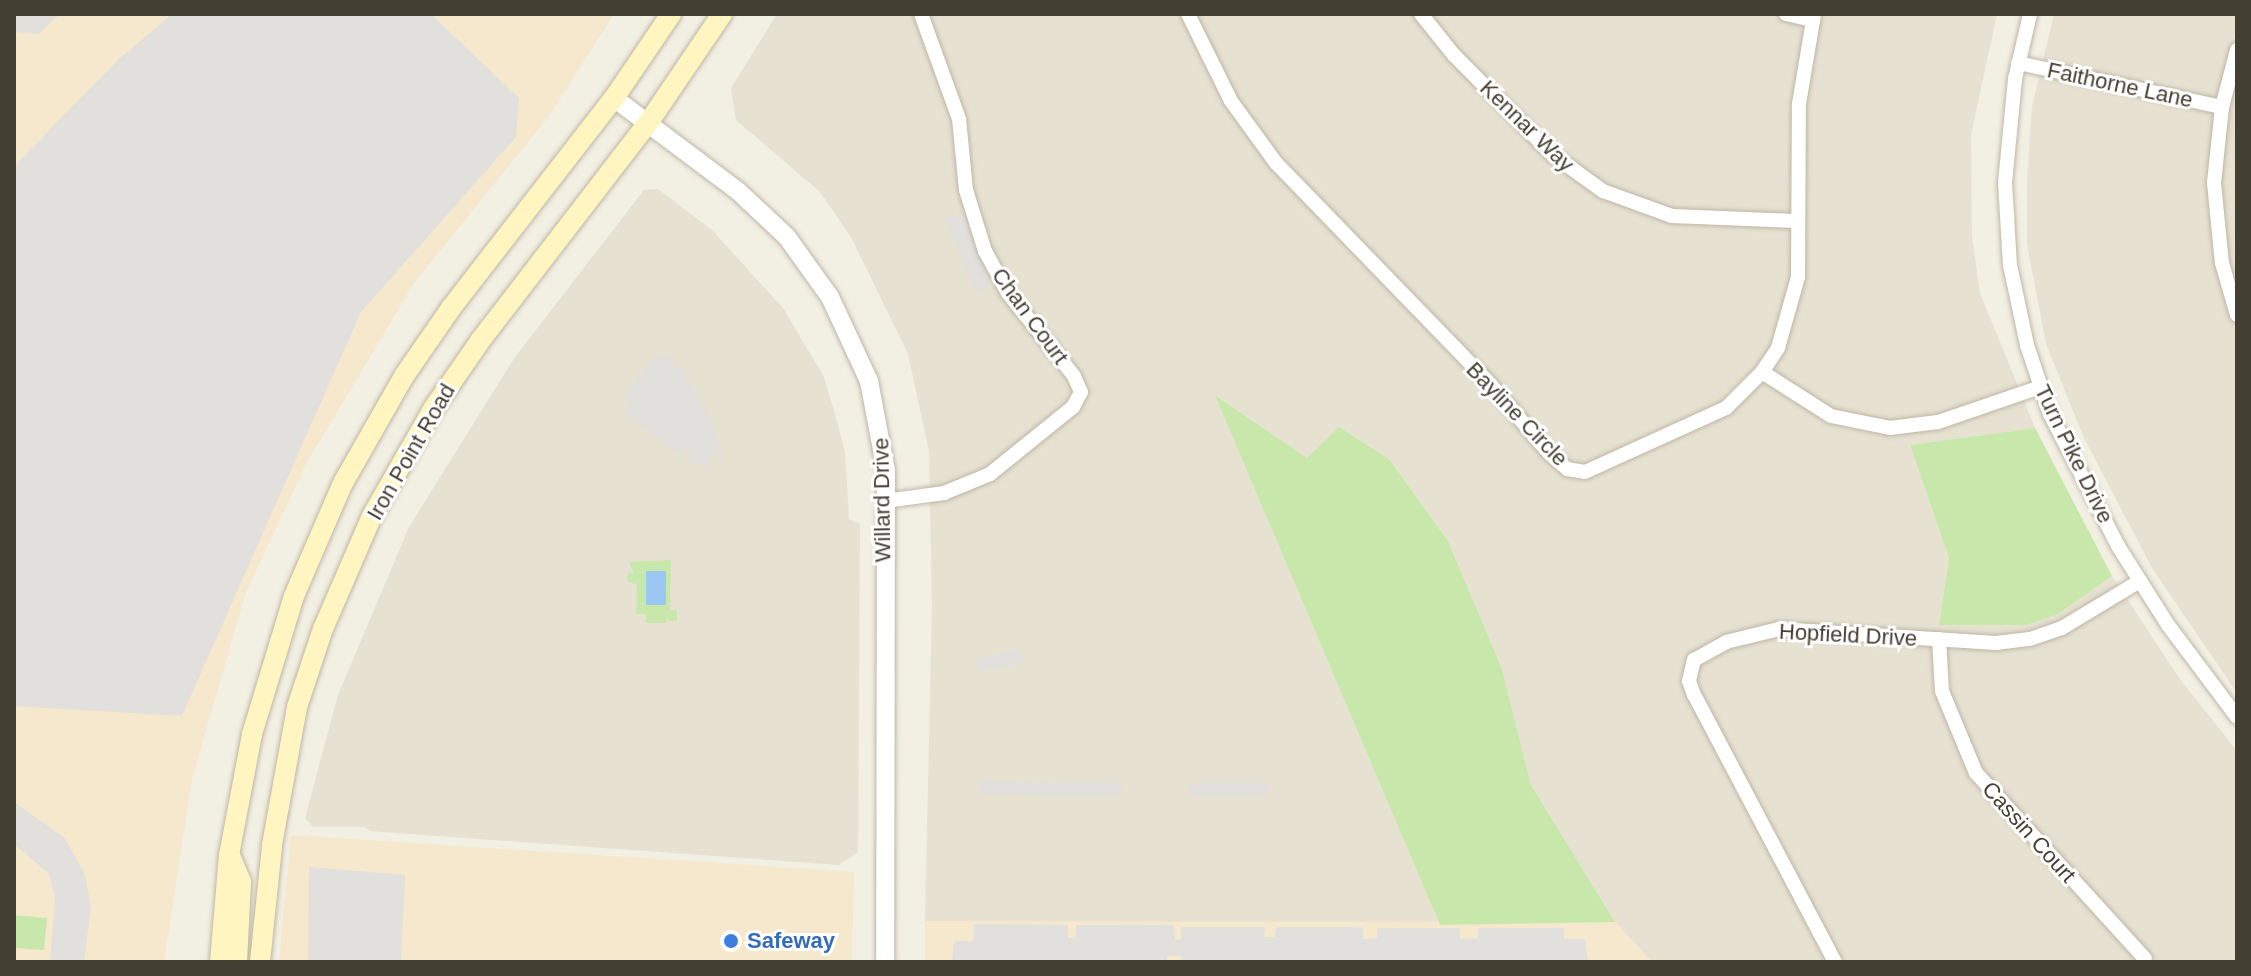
<!DOCTYPE html>
<html>
<head>
<meta charset="utf-8">
<style>
  body { margin:0 }
  #map { position:relative; width:2251px; height:976px; overflow:hidden; background:#f2efe3; font-family:Helvetica,sans-serif }
  div>[style] { position:absolute }
  .residential>* { inset:0; background:#e6e1d1 }
  .commercial>* { inset:0; background:#f5e8cd }
  .green>* { inset:0; background:#c7e8aa }
  .parking>* { inset:0; background:#e2e0dc }
  .water>* { inset:0; background:#9cc7f2 }
  .roads { filter:drop-shadow(0 0 2px #beb7a6) drop-shadow(0 0 2px #beb7a6) }
  .minor>* { height:14px; margin:-7px; padding:0 7px; transform-origin:7px; border-radius:7px; background:#fff }
  .tertiary>* { height:18px; margin:-9px; padding:0 9px; transform-origin:9px; border-radius:9px; background:#fff }
  .secondary>* { height:20px; margin:-10px; padding:0 10px; transform-origin:10px; border-radius:10px; background:#fff5c0 }
  .dots>* { width:22px; height:22px; translate:-50% -50%; box-sizing:border-box; border:4px solid #fff; border-radius:50% }
  span { translate:-50% -50%; white-space:nowrap; text-align:center; line-height:1.15; -webkit-text-stroke:6px #fff; paint-order:stroke }
  .street-label { font-size:22px; color:#443f33 }
  .shop-label { font-size:22px; color:#366cbe; font-weight:700 }
  .left { translate:0 -50%; text-align:left }
  .frame { position:absolute; inset:0; border:16px solid #443f33; pointer-events:none }
</style>
</head>
<body>
<div id="map">
  <div class="residential">
    <div style="clip-path:polygon(777px 14px,1997px 14px,1971px 135px,1972px 236px,1980px 293px,2035px 428px,1910px 445px,1949px 558px,1939px 624px,2027px 625px,2058px 614px,2112px 576px,2179px 678px,2237px 751px,2237px 962px,1652px 962px,1615px 922px,1531px 785px,1502px 669px,1448px 541px,1389px 459px,1339px 427px,1307px 458px,1217px 396px,1440px 925px,925px 921px,932px 606px,929px 451px,908px 354px,851px 237px,820px 192px,736px 120px,731px 88px)"></div>
    <div style="clip-path:polygon(2054px 14px,2237px 14px,2237px 693px,2152px 568px,2084px 438px,2046px 344px,2027px 244px,2027px 182px,2032px 107px)"></div>
    <div style="clip-path:polygon(658px 189px,712px 230px,783px 308px,823px 375px,833px 407px,845px 452px,849px 519px,860px 524px,858px 852px,839px 865px,370px 831px,366px 827px,313px 827px,305px 818px,338px 695px,409px 527px,515px 357px,644px 190px)"></div>
  </div>
  <div class="commercial">
    <div style="clip-path:polygon(14px 14px,614px 14px,549px 116px,414px 283px,306px 464px,246px 592px,192px 779px,164px 962px,14px 962px)"></div>
    <div style="clip-path:polygon(291px 835px,854px 872px,852px 962px,279px 962px)"></div>
    <div style="clip-path:polygon(925px 921px,1615px 922px,1652px 962px,925px 962px)"></div>
  </div>
  <div class="green">
    <div style="clip-path:polygon(1215px 395px,1307px 458px,1339px 427px,1389px 459px,1448px 541px,1502px 669px,1531px 785px,1615px 922px,1440px 925px)"></div>
    <div style="clip-path:polygon(2035px 428px,2112px 576px,2058px 614px,2027px 625px,1939px 625px,1949px 558px,1910px 445px)"></div>
    <div style="clip-path:polygon(671px 560px,670px 610px,677px 610px,677px 621px,668px 621px,667px 614px,666px 623px,646px 623px,646px 614px,636px 614px,637px 584px,627px 581px,628px 573px,634px 573px,629px 562px)"></div>
    <div style="clip-path:polygon(14px 915px,47px 918px,44px 950px,14px 948px)"></div>
  </div>
  <div class="parking">
    <div style="clip-path:polygon(14px 14px,60px 14px,39px 34px,14px 32px)"></div>
    <div style="clip-path:polygon(172px 14px,431px 14px,519px 98px,516px 137px,361px 312px,182px 716px,14px 706px,14px 166px,120px 58px)"></div>
    <div style="clip-path:polygon(962px 214px,991px 285px,976px 294px,945px 218px)"></div>
    <div style="clip-path:polygon(657px 355px,668px 355px,683px 371px,711px 420px,722px 453px,710px 455px,711px 467px,692px 463px,686px 459px,692px 450px,688px 446px,679px 454px,623px 412px,630px 402px,624px 396px)"></div>
    <div style="clip-path:polygon(1019px 649px,1025px 661px,1018px 665px,976px 671px,977px 658px)"></div>
    <div style="clip-path:polygon(980px 781px,1122px 783px,1122px 796px,980px 794px)"></div>
    <div style="clip-path:polygon(1189px 783px,1267px 783px,1267px 796px,1189px 796px)"></div>
    <div style="clip-path:polygon(14px 802px,65px 838px,85px 875px,91px 908px,84px 962px,50px 962px,55px 898px,49px 874px,14px 844px)"></div>
    <div style="clip-path:polygon(309px 867px,405px 875px,401px 962px,308px 962px)"></div>
    <div style="clip-path:polygon(974px 924px,1068px 925px,1068px 938px,1076px 937px,1076px 925px,1174px 925px,1175px 940px,1181px 939px,1181px 927px,1265px 927px,1264px 937px,1275px 937px,1276px 927px,1363px 927px,1363px 939px,1377px 938px,1377px 928px,1460px 928px,1460px 939px,1478px 938px,1478px 928px,1564px 928px,1564px 939px,1585px 939px,1588px 962px,1182px 962px,1181px 956px,1167px 956px,1167px 962px,952px 962px,954px 941px,973px 941px)"></div>
  </div>
  <div class="water">
    <div style="clip-path:polygon(646px 571px,666px 571px,666px 605px,646px 605px)"></div>
  </div>
  <div class="roads">
    <div class="minor">
      <div style="left:1188px;top:14px;width:97px;rotate:63.7deg"></div>
      <div style="left:1231px;top:101px;width:77px;rotate:54deg"></div>
      <div style="left:1276px;top:163px;width:308px;rotate:45.9deg"></div>
      <div style="left:1490px;top:384px;width:92px;rotate:49.4deg"></div>
      <div style="left:1550px;top:454px;width:23px;rotate:41deg"></div>
      <div style="left:1567px;top:469px;width:18px;rotate:9deg"></div>
      <div style="left:1585px;top:472px;width:155px;rotate:-24.4deg"></div>
      <div style="left:1726px;top:408px;width:51px;rotate:-45deg"></div>
      <div style="left:1762px;top:372px;width:29px;rotate:-56deg"></div>
      <div style="left:1778px;top:348px;width:74px;rotate:-74.3deg"></div>
      <div style="left:1798px;top:277px;width:173px;rotate:-89.7deg"></div>
      <div style="left:1799px;top:104px;width:91px;rotate:-80.5deg"></div>
      <div style="left:1421px;top:14px;width:53px;rotate:51.2deg"></div>
      <div style="left:1454px;top:55px;width:141px;rotate:45.3deg"></div>
      <div style="left:1553px;top:155px;width:62px;rotate:35.8deg"></div>
      <div style="left:1603px;top:191px;width:73px;rotate:19.9deg"></div>
      <div style="left:1672px;top:216px;width:124px;rotate:2.3deg"></div>
      <div style="left:1786px;top:14px;width:28px;rotate:13deg"></div>
      <div style="left:2030px;top:14px;width:67px;rotate:103deg"></div>
      <div style="left:2015px;top:79px;width:103px;rotate:95.5deg"></div>
      <div style="left:2005px;top:182px;width:83px;rotate:86.6deg"></div>
      <div style="left:2010px;top:265px;width:82px;rotate:78deg"></div>
      <div style="left:2027px;top:345px;width:73px;rotate:71.6deg"></div>
      <div style="left:2050px;top:414px;width:148px;rotate:62.7deg"></div>
      <div style="left:2118px;top:546px;width:93px;rotate:57.7deg"></div>
      <div style="left:2168px;top:625px;width:115px;rotate:53.1deg"></div>
      <div style="left:2237px;top:50px;width:59px;rotate:104.7deg"></div>
      <div style="left:2222px;top:107px;width:76px;rotate:96deg"></div>
      <div style="left:2214px;top:183px;width:80px;rotate:84.3deg"></div>
      <div style="left:2222px;top:263px;width:54px;rotate:73.9deg"></div>
      <div style="left:2018px;top:63px;width:209px;rotate:12.2deg"></div>
      <div style="left:1762px;top:372px;width:82px;rotate:32.5deg"></div>
      <div style="left:1831px;top:416px;width:60px;rotate:11.5deg"></div>
      <div style="left:1890px;top:428px;width:48px;rotate:-7.1deg"></div>
      <div style="left:1938px;top:422px;width:108px;rotate:-18.9deg"></div>
      <div style="left:885px;top:501px;width:60px;rotate:-7.7deg"></div>
      <div style="left:944px;top:493px;width:50px;rotate:-22.4deg"></div>
      <div style="left:990px;top:474px;width:107px;rotate:-38.9deg"></div>
      <div style="left:1073px;top:407px;width:17px;rotate:-62deg"></div>
      <div style="left:1081px;top:392px;width:17px;rotate:-114deg"></div>
      <div style="left:1074px;top:376px;width:106px;rotate:-128.5deg"></div>
      <div style="left:1008px;top:293px;width:48px;rotate:-118.7deg"></div>
      <div style="left:985px;top:251px;width:64px;rotate:-107.3deg"></div>
      <div style="left:966px;top:190px;width:71px;rotate:-95.6deg"></div>
      <div style="left:959px;top:119px;width:112px;rotate:-109.9deg"></div>
      <div style="left:1939px;top:639px;width:52px;rotate:86.7deg"></div>
      <div style="left:1942px;top:691px;width:89px;rotate:67.5deg"></div>
      <div style="left:1976px;top:773px;width:251px;rotate:47.7deg"></div>
      <div style="left:1835px;top:962px;width:302px;rotate:-117.8deg"></div>
      <div style="left:1694px;top:695px;width:15px;rotate:-110deg"></div>
      <div style="left:1689px;top:681px;width:22px;rotate:-77deg"></div>
      <div style="left:1694px;top:660px;width:37px;rotate:-29deg"></div>
      <div style="left:1726px;top:642px;width:55px;rotate:-13.8deg"></div>
      <div style="left:1779px;top:629px;width:217px;rotate:3.7deg"></div>
      <div style="left:1996px;top:643px;width:34px;rotate:-7deg"></div>
      <div style="left:2030px;top:639px;width:34px;rotate:-19deg"></div>
      <div style="left:2062px;top:628px;width:91px;rotate:-31.1deg"></div>
    </div>
    <div class="tertiary">
      <div style="left:614px;top:98px;width:156px;rotate:36.9deg"></div>
      <div style="left:739px;top:192px;width:66px;rotate:43.2deg"></div>
      <div style="left:787px;top:237px;width:74px;rotate:54.4deg"></div>
      <div style="left:830px;top:297px;width:93px;rotate:65.1deg"></div>
      <div style="left:869px;top:381px;width:92px;rotate:79.3deg"></div>
      <div style="left:886px;top:471px;width:491px;rotate:90.1deg"></div>
    </div>
    <div class="secondary">
      <div style="left:231px;top:858px;width:26px;rotate:67deg"></div>
      <div style="left:241px;top:882px;width:80px;rotate:92.9deg"></div>
      <div style="left:220px;top:962px;width:107px;rotate:-85.2deg"></div>
      <div style="left:229px;top:855px;width:123px;rotate:-79.2deg"></div>
      <div style="left:252px;top:734px;width:144px;rotate:-73.1deg"></div>
      <div style="left:294px;top:596px;width:123px;rotate:-66.6deg"></div>
      <div style="left:343px;top:483px;width:123px;rotate:-60.3deg"></div>
      <div style="left:404px;top:376px;width:83px;rotate:-55.3deg"></div>
      <div style="left:451px;top:308px;width:266px;rotate:-52.2deg"></div>
      <div style="left:614px;top:98px;width:102px;rotate:-55.8deg"></div>
      <div style="left:260px;top:962px;width:118px;rotate:-84.1deg"></div>
      <div style="left:272px;top:845px;width:140px;rotate:-79.7deg"></div>
      <div style="left:297px;top:707px;width:82px;rotate:-71.6deg"></div>
      <div style="left:323px;top:629px;width:123px;rotate:-66.6deg"></div>
      <div style="left:372px;top:516px;width:123px;rotate:-60.3deg"></div>
      <div style="left:433px;top:409px;width:83px;rotate:-55.3deg"></div>
      <div style="left:480px;top:341px;width:275px;rotate:-52.4deg"></div>
      <div style="left:648px;top:123px;width:132px;rotate:-55.8deg"></div>
    </div>
  </div>
  <div class="dots">
    <div style="left:731px;top:941px;background:#3f7fe0"></div>
  </div>
  <div class="street-label">
    <span style="left:2120px;top:85px;rotate:12deg">Faithorne Lane</span>
    <span style="left:1527px;top:126px;rotate:44deg">Kennar Way</span>
    <span style="left:1030px;top:316px;rotate:54deg">Chan Court</span>
    <span style="left:1517px;top:414px;rotate:46deg">Bayline Circle</span>
    <span style="left:411px;top:452px;rotate:-60deg">Iron Point Road</span>
    <span style="left:2074px;top:454px;rotate:64deg">Turn Pike Drive</span>
    <span style="left:882px;top:500px;rotate:-91deg">Willard Drive</span>
    <span style="left:1848px;top:635px;rotate:3deg">Hopfield Drive</span>
    <span style="left:2029px;top:832px;rotate:48deg">Cassin Court</span>
  </div>
  <div class="shop-label">
    <span class="left" style="left:747px;top:941px">Safeway</span>
  </div>
  <div class="frame"></div>
</div>
</body>
</html>
